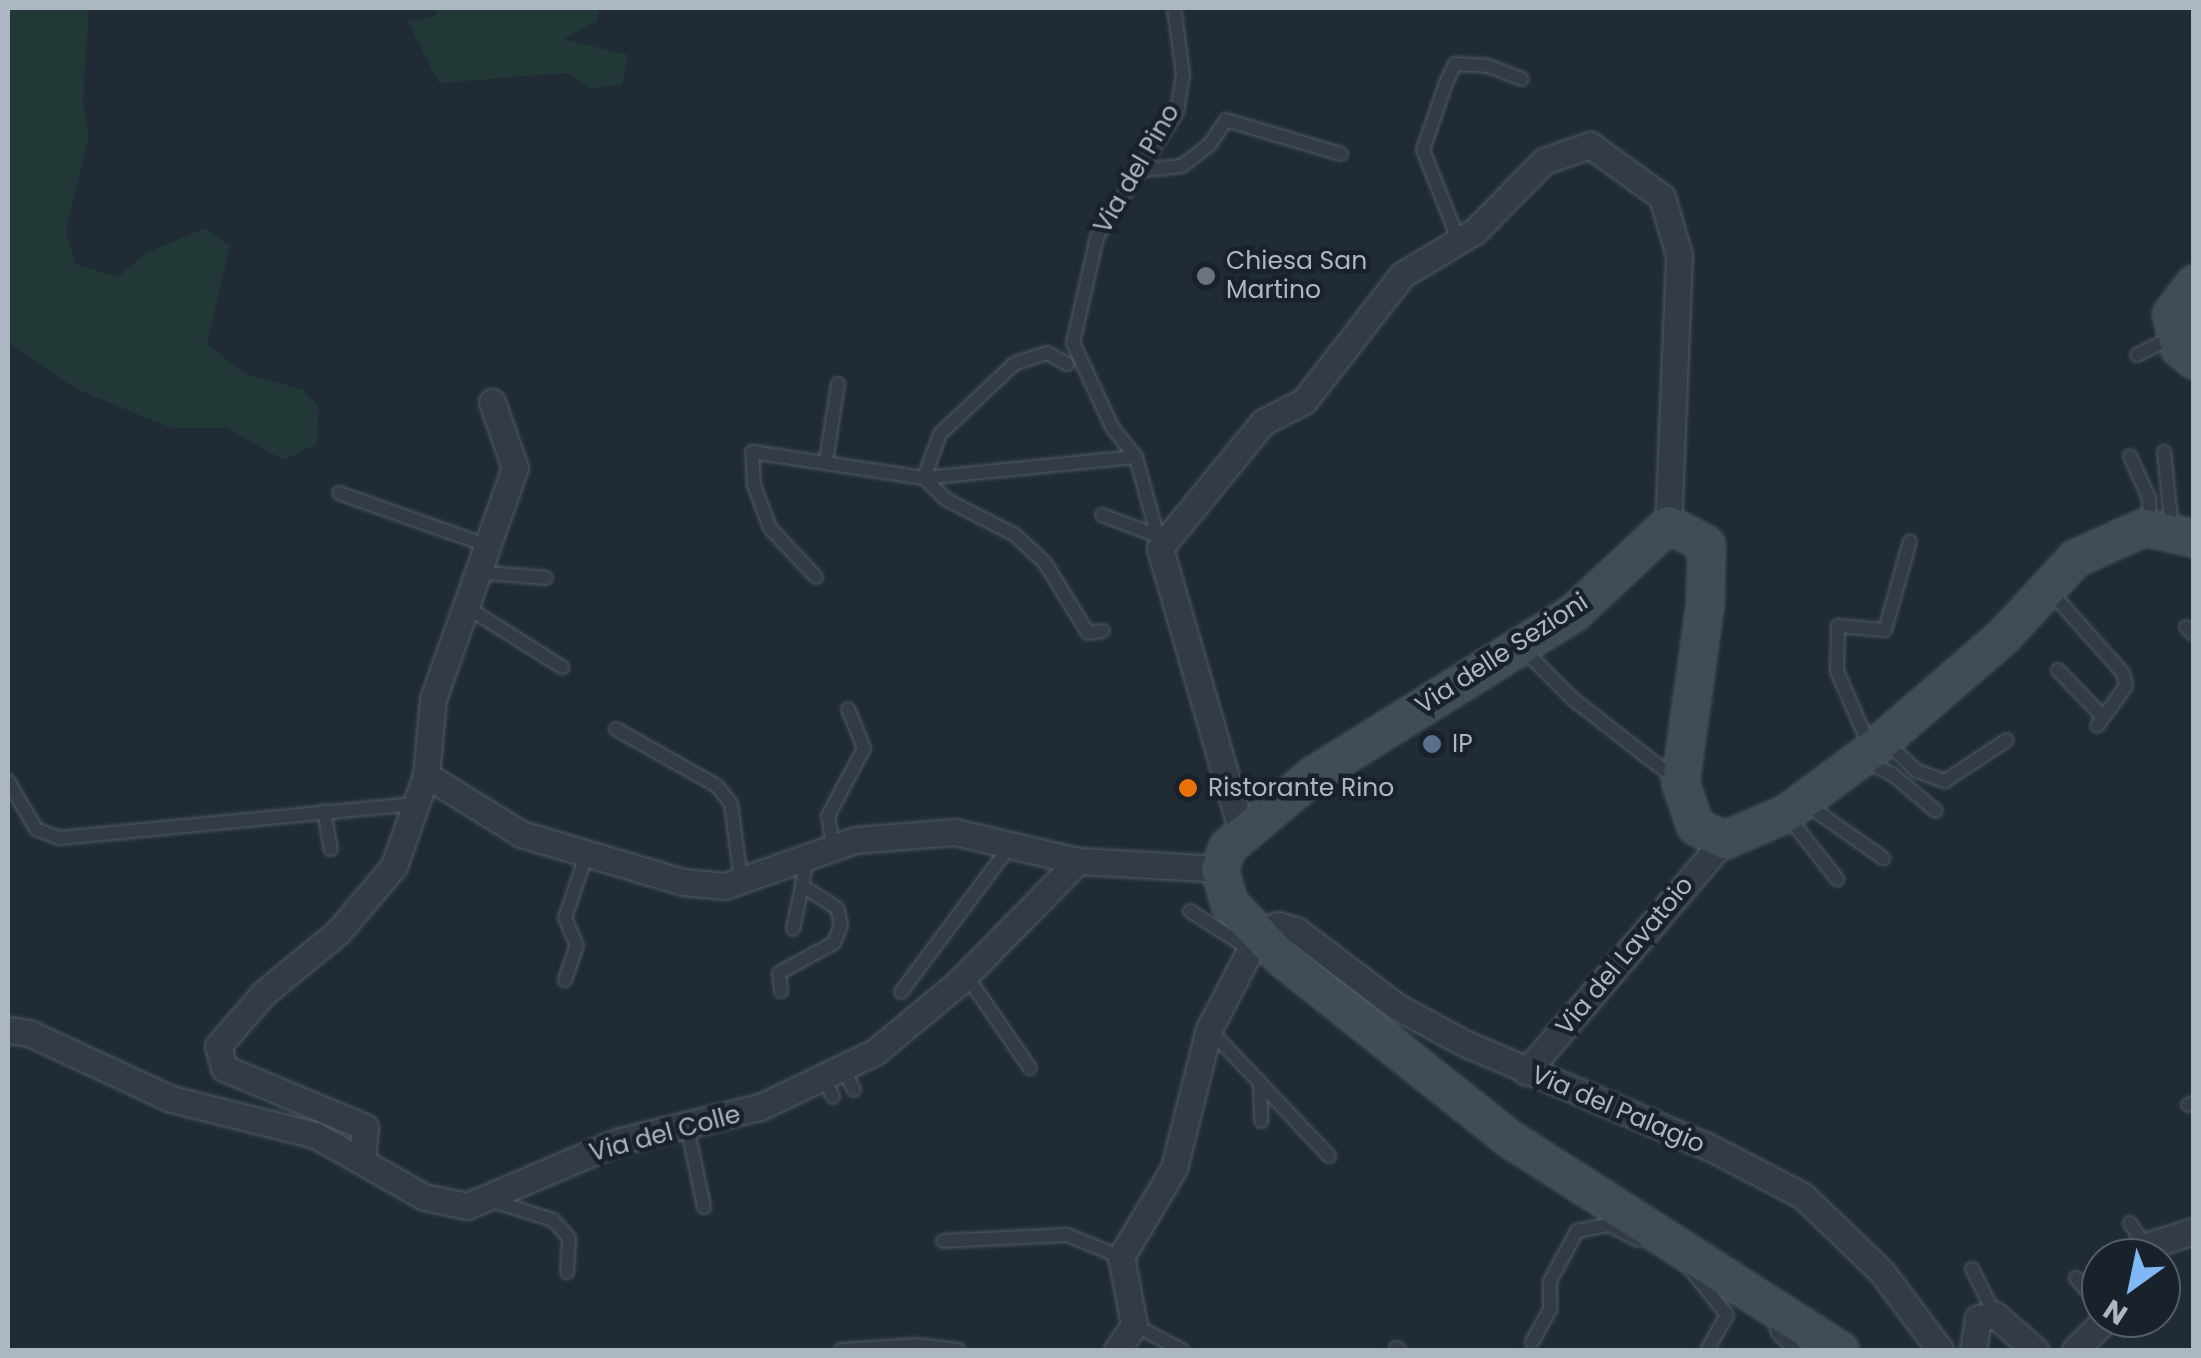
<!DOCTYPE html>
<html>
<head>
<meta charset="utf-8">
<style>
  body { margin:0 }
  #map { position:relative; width:2201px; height:1358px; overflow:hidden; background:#202b35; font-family:Poppins,sans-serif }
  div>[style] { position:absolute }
  .green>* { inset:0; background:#223837 }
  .roads { filter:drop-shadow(0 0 2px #505a64) drop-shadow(0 0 2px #505a64) }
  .lane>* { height:12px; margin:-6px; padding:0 6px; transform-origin:6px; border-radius:6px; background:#333c46 }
  .street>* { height:25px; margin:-12.5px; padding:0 12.5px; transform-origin:12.5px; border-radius:12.5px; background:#333c46 }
  .secondary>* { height:35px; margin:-17.5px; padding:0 17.5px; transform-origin:17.5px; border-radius:17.5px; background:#414c59 }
  .dots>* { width:28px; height:28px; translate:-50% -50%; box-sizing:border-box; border:5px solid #19212a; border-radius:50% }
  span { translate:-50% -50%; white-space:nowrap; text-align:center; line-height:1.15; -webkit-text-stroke:9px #19212a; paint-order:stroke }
  .street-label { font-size:25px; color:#adb7c3 }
  .poi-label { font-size:25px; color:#adb7c3 }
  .left { translate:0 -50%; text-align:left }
  .frame { position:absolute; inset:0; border:10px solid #adb7c3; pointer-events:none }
  .north { position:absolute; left:2081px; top:1238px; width:100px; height:100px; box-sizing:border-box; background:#19212a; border:2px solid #545d67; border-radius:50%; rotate:213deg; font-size:28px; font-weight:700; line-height:40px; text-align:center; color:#adb7c3 }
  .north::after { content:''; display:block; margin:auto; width:35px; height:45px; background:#80b7f5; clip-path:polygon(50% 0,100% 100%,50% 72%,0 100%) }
</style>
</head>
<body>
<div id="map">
  <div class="green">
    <div style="clip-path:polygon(8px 8px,89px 8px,83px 101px,89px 137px,66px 231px,75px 264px,118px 277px,145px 254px,204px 228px,230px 246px,207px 343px,243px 373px,303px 390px,319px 406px,317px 444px,284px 460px,226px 428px,171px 428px,74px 388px,8px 342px)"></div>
    <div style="clip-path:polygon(437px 8px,599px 8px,598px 20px,564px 39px,628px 55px,622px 84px,591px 89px,567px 73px,439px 83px,408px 22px,437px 15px)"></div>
  </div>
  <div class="roads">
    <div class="lane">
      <div style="left:1134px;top:171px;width:48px;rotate:-5.9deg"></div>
      <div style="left:1182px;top:166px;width:36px;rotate:-38deg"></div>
      <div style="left:1210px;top:144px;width:29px;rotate:-56deg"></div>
      <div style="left:1226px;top:120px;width:120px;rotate:16.5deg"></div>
      <div style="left:1459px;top:241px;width:98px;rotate:-111.6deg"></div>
      <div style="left:1423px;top:150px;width:71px;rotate:-71.1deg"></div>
      <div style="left:1446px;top:83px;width:21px;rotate:-65deg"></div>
      <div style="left:1455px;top:64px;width:33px;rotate:3deg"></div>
      <div style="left:1488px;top:66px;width:36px;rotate:21deg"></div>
      <div style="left:2137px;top:355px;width:42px;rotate:-26.6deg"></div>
      <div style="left:1067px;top:364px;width:23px;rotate:-151deg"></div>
      <div style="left:1047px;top:353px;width:35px;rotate:162deg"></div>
      <div style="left:1014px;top:364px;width:102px;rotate:136.6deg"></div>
      <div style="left:940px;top:434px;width:47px;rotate:110deg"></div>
      <div style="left:924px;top:478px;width:32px;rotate:44deg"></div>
      <div style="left:947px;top:500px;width:76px;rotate:27.2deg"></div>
      <div style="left:1015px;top:535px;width:41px;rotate:43deg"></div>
      <div style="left:1045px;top:563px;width:82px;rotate:58.4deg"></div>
      <div style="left:1088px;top:633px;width:15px;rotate:-8deg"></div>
      <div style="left:2164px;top:452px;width:77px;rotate:84.1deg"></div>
      <div style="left:2130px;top:456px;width:46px;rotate:65.7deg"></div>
      <div style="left:2149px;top:498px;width:26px;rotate:88deg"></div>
      <div style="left:826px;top:461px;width:78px;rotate:-81.1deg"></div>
      <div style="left:339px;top:493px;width:156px;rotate:19.5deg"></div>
      <div style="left:1102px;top:515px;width:60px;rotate:20.6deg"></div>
      <div style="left:1160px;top:545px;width:91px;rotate:-105.3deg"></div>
      <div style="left:1136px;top:457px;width:38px;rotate:-129deg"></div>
      <div style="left:1112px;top:427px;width:93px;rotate:-114.9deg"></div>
      <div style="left:1073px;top:343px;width:109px;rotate:-77.2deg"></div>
      <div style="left:1097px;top:237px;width:148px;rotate:-57.4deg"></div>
      <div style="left:1177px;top:112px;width:38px;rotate:-81deg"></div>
      <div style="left:1183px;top:74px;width:67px;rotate:-97.8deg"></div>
      <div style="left:477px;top:572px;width:69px;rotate:5deg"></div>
      <div style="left:816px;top:577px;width:67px;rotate:-133.2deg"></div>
      <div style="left:770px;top:528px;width:46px;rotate:-110.4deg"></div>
      <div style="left:754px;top:485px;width:33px;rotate:-93deg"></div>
      <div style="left:752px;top:452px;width:174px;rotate:8.6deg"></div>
      <div style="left:924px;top:478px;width:213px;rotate:-5.7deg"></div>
      <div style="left:2050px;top:591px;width:110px;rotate:48.3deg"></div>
      <div style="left:2123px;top:673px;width:13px;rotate:77deg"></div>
      <div style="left:2126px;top:686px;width:49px;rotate:125.9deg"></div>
      <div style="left:465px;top:606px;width:115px;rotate:32.2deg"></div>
      <div style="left:2186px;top:627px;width:11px;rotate:45deg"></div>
      <div style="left:1522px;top:648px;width:74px;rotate:45deg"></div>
      <div style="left:1574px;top:700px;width:132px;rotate:37.9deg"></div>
      <div style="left:2058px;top:670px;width:65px;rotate:46.2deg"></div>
      <div style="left:616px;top:729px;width:116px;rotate:29.4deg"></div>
      <div style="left:717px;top:786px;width:23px;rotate:52deg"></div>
      <div style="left:731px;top:804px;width:76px;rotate:82.4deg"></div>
      <div style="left:1885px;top:741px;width:44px;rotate:43.2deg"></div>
      <div style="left:1917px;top:771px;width:30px;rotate:20deg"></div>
      <div style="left:1945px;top:781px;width:74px;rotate:-33.5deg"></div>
      <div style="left:1870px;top:747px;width:83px;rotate:-113.5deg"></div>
      <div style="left:1837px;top:671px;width:45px;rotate:-88.7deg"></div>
      <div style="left:1838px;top:626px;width:47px;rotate:4.9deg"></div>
      <div style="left:1885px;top:630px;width:92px;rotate:-74.3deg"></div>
      <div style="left:1865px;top:761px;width:30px;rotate:26deg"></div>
      <div style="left:1892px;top:774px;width:57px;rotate:40.1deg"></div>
      <div style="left:8px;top:781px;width:56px;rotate:59.7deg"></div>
      <div style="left:36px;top:829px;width:26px;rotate:21deg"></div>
      <div style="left:60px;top:838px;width:358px;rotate:-5.5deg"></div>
      <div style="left:1803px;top:802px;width:98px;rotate:35deg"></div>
      <div style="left:324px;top:811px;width:39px;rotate:80deg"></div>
      <div style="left:1786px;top:814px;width:83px;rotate:51.9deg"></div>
      <div style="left:833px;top:846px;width:30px;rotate:-99deg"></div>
      <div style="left:828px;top:816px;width:77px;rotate:-62.1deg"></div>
      <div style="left:864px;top:748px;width:42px;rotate:-112.3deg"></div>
      <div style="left:1190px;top:911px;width:72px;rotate:32.6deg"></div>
      <div style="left:793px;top:929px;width:44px;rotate:-78.2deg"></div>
      <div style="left:966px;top:975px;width:113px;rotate:55.5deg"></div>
      <div style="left:565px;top:980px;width:36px;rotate:-71deg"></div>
      <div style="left:577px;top:946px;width:30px;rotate:-113deg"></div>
      <div style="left:565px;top:918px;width:65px;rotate:-71.3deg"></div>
      <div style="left:781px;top:991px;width:18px;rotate:-96deg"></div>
      <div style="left:779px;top:973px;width:63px;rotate:-28.6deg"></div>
      <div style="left:834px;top:943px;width:19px;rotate:-69deg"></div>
      <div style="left:841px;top:925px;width:17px;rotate:-103deg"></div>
      <div style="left:837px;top:908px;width:41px;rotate:-147.8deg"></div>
      <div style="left:802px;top:886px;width:27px;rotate:-80deg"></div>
      <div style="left:901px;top:992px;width:184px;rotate:-53.2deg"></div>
      <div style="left:1209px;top:1029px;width:175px;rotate:46.6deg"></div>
      <div style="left:844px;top:1069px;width:23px;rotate:65deg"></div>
      <div style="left:824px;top:1079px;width:20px;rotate:63deg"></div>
      <div style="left:1260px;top:1083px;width:38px;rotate:88deg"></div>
      <div style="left:2188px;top:1105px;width:6px;rotate:-18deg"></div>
      <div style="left:687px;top:1126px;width:83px;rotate:78.1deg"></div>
      <div style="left:487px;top:1199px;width:69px;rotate:17.7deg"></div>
      <div style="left:553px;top:1220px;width:24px;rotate:48deg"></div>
      <div style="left:569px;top:1238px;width:34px;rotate:93deg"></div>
      <div style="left:2130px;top:1223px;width:30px;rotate:57deg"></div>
      <div style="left:943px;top:1241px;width:124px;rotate:-2.8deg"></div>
      <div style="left:1067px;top:1235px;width:58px;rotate:22.2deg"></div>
      <div style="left:1972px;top:1269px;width:51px;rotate:63.4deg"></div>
      <div style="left:1691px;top:1270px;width:58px;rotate:51.3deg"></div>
      <div style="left:1727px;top:1315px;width:40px;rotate:119.7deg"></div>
      <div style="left:2076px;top:1278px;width:39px;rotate:50deg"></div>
      <div style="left:1774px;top:1315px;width:18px;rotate:77deg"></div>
      <div style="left:1778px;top:1333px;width:24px;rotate:45deg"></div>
      <div style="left:1134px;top:1325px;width:54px;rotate:27.5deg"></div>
      <div style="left:1532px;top:1342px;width:38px;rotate:-61deg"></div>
      <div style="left:1550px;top:1309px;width:28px;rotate:-90deg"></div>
      <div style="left:1550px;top:1281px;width:57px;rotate:-61.6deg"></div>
      <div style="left:1577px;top:1231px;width:33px;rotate:-11deg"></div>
      <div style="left:1609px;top:1225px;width:33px;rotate:27deg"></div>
      <div style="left:1396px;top:1348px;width:4px;rotate:27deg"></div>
      <div style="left:841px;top:1350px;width:76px;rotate:-3.8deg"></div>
      <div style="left:917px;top:1345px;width:42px;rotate:6.8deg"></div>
    </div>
    <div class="street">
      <div style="left:426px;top:775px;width:112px;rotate:31.8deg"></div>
      <div style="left:521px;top:834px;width:169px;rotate:16.5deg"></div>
      <div style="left:683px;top:882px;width:42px;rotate:5.4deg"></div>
      <div style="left:725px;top:886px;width:138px;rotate:-19.5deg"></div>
      <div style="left:855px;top:840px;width:100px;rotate:-4.6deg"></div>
      <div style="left:955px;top:832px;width:126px;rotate:13.3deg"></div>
      <div style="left:1241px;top:829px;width:292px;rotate:-106.1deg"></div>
      <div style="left:1160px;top:548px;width:163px;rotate:-50.7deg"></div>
      <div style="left:1263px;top:422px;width:46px;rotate:-27.1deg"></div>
      <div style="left:1304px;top:401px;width:160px;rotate:-52.1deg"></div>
      <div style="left:1402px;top:275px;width:85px;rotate:-31.1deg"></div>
      <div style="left:1475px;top:231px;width:98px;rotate:-45.4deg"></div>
      <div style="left:1544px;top:161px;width:49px;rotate:-19.2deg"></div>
      <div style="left:1590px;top:145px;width:89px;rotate:35.8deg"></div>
      <div style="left:1662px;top:197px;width:60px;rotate:73.7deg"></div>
      <div style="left:1679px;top:255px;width:269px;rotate:92.3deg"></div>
      <div style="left:8px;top:1030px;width:21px;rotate:8deg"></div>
      <div style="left:29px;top:1033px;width:157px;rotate:24.9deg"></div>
      <div style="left:171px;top:1099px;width:148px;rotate:14deg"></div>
      <div style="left:315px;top:1135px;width:125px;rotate:29.6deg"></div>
      <div style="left:424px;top:1197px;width:44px;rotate:11.8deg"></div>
      <div style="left:467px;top:1206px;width:163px;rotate:-23.1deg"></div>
      <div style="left:617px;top:1142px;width:147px;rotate:-13.8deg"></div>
      <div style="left:760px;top:1107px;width:127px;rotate:-25.6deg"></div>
      <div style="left:875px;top:1052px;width:107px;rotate:-39.7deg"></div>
      <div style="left:957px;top:984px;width:173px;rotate:-45.5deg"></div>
      <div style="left:1078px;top:861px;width:141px;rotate:3.2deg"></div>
      <div style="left:1526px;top:1072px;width:305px;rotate:-49.5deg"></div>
      <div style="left:362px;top:1160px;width:33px;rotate:-85deg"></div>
      <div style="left:365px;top:1127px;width:153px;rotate:-157.3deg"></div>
      <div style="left:224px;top:1068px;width:23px;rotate:-105deg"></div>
      <div style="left:218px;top:1046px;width:70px;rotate:-49deg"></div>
      <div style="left:264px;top:993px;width:96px;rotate:-39.5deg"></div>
      <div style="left:338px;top:932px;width:87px;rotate:-49.7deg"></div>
      <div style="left:394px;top:866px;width:96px;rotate:-70.6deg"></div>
      <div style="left:426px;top:775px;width:76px;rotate:-84.7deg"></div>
      <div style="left:433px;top:699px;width:245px;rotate:-70.5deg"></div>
      <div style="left:515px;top:468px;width:70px;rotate:-109.2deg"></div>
      <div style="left:2139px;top:1258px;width:16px;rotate:-52deg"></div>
      <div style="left:2149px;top:1245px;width:47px;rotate:-17.3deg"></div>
      <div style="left:1117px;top:1350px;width:30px;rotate:-56deg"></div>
      <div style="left:1134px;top:1325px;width:69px;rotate:-100.8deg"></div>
      <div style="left:1121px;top:1257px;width:104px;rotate:-59.2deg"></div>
      <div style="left:1174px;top:1168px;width:143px;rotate:-75.9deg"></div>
      <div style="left:1209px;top:1029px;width:106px;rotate:-62.5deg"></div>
      <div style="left:1258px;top:935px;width:22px;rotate:-27deg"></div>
      <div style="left:1278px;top:925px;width:19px;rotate:16deg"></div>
      <div style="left:1296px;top:930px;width:126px;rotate:37.2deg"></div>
      <div style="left:1396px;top:1006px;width:80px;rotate:28.5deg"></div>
      <div style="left:1466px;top:1044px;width:264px;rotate:23deg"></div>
      <div style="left:1709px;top:1147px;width:106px;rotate:27.5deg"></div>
      <div style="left:1803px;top:1196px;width:108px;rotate:43.9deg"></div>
      <div style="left:1881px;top:1271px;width:99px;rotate:53.2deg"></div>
      <div style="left:1973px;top:1350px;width:32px;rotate:-81deg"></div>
      <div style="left:1978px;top:1318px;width:17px;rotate:-10deg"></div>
      <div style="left:1995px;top:1315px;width:53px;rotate:41.2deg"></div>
      <div style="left:2075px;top:1350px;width:45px;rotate:-45deg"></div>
    </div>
    <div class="secondary">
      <div style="left:2194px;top:283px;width:39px;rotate:127deg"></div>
      <div style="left:2171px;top:314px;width:35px;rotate:77deg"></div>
      <div style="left:2179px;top:348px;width:19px;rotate:39deg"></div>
      <div style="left:1840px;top:1350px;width:390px;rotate:-147.4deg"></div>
      <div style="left:1511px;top:1140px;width:293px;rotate:-141.5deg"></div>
      <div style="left:1282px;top:958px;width:76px;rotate:-133.9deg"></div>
      <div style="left:1229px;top:903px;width:35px;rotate:-106deg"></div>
      <div style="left:1219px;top:869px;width:23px;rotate:-70deg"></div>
      <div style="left:1227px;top:847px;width:114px;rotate:-40deg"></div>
      <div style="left:1314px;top:774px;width:305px;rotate:-31.9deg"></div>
      <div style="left:1573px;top:613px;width:130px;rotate:-43.1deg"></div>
      <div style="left:1668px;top:524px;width:43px;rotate:27.8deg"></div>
      <div style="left:1706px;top:544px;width:58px;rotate:91deg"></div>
      <div style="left:1705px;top:602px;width:182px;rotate:97.9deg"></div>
      <div style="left:1680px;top:782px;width:46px;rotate:71.2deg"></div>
      <div style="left:1695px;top:826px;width:32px;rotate:26deg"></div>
      <div style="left:1724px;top:840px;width:68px;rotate:-23.5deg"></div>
      <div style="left:1786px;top:813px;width:106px;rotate:-36.5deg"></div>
      <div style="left:1871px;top:750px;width:174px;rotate:-40.8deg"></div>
      <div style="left:2003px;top:636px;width:106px;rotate:-47.3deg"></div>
      <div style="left:2075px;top:558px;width:76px;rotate:-24.2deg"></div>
      <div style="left:2144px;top:527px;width:51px;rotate:12.4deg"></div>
    </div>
  </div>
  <div class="dots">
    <div style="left:1206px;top:276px;background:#6b7280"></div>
    <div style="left:1432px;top:744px;background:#5c6f8a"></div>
    <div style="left:1188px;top:788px;background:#e8710a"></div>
  </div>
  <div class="street-label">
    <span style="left:1137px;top:169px;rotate:-60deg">Via del Pino</span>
    <span style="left:1502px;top:654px;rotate:-33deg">Via delle Sezioni</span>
    <span style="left:1625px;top:956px;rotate:-50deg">Via del Lavatoio</span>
    <span style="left:1618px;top:1110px;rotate:23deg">Via del Palagio</span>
    <span style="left:665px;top:1134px;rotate:-15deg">Via del Colle</span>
  </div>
  <div class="poi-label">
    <span class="left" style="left:1226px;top:276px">Chiesa San<br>Martino</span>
    <span class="left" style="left:1452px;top:744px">IP</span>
    <span class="left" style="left:1208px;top:788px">Ristorante Rino</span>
  </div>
  <div class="frame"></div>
  <div class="north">N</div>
</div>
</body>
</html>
